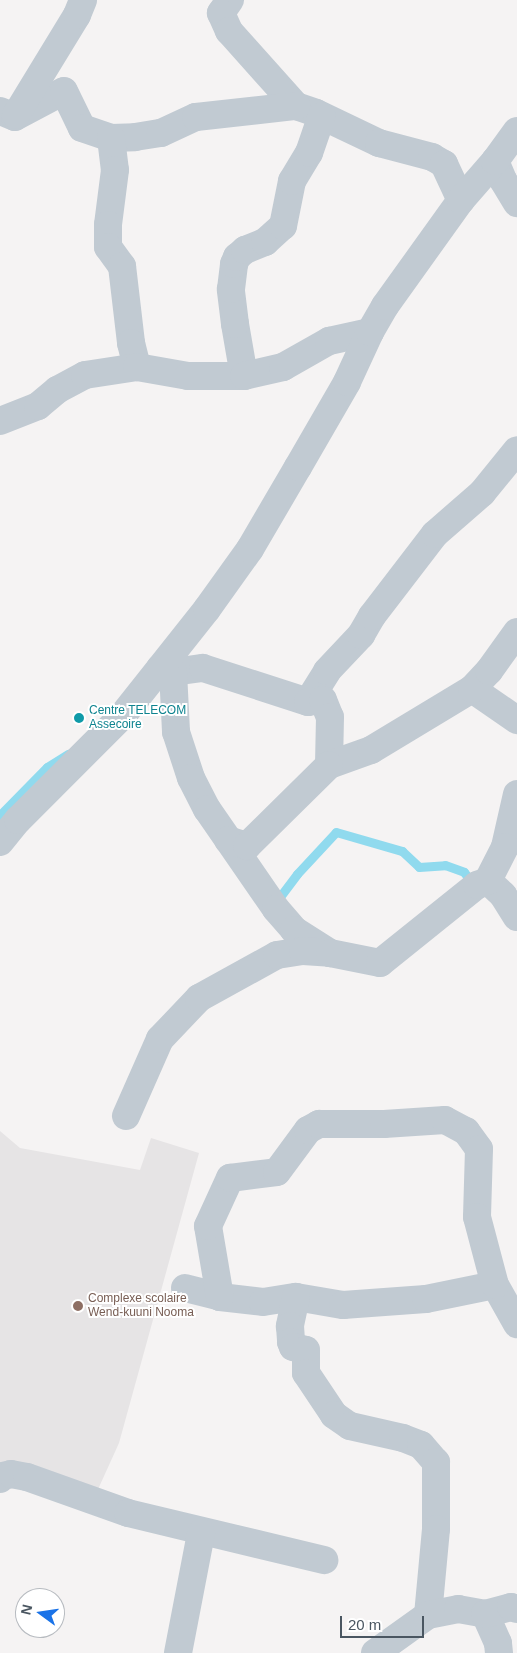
<!DOCTYPE html>
<html>
<head>
<meta charset="utf-8">
<style>
  body { margin:0 }
  #map { position:relative; width:517px; height:1653px; overflow:hidden; background:#f5f3f3; font-family:Helvetica,sans-serif }
  div>[style] { position:absolute }
  .education>* { inset:0; background:#e6e4e5 }
  .stream>* { height:9px; margin:-4.5px; padding:0 4.5px; transform-origin:4.5px; border-radius:4.5px; background:#90daee }
  .minor>* { height:28px; margin:-14px; padding:0 14px; transform-origin:14px; border-radius:14px; background:#c1cad2 }
  .dots>* { width:14px; height:14px; translate:-50% -50%; box-sizing:border-box; border:2px solid #fff; border-radius:50% }
  span { translate:-50% -50%; white-space:nowrap; text-align:center; line-height:1.15; -webkit-text-stroke:4px #fff; paint-order:stroke }
  .culture-label { font-size:12px; color:#0d838f }
  .left { translate:0 -50%; text-align:left }
  .education-label { font-size:12px; color:#785e54 }
  .north { position:absolute; left:15px; top:1588px; width:50px; height:50px; box-sizing:border-box; background:#fff; border:1px solid #b7bbc0; border-radius:50%; rotate:284deg; font-size:14px; font-weight:700; line-height:20px; text-align:center; color:#4a5661 }
  .north::after { content:''; display:block; margin:auto; width:18px; height:22px; background:#1a73e8; clip-path:polygon(50% 0,100% 100%,50% 72%,0 100%) }
  .scale { position:absolute; left:340px; top:1616px; width:84px; height:22px; box-sizing:border-box; border:2px solid #4a5661; border-top:0; padding-left:6px; font-size:15px; line-height:18px; white-space:nowrap; color:#4a5661; -webkit-text-stroke:4px #fff; paint-order:stroke }
</style>
</head>
<body>
<div id="map">
  <div class="education">
    <div style="clip-path:polygon(0 1131px,20px 1148px,140px 1170px,151px 1138px,199px 1153px,119px 1443px,95px 1496px,0 1466px)"></div>
  </div>
  <div class="stream">
    <div style="left:0;top:815px;width:67px;rotate:-45.6deg"></div>
    <div style="left:47px;top:767px;width:25px;rotate:-32deg"></div>
    <div style="left:276px;top:902px;width:35px;rotate:-53deg"></div>
    <div style="left:297px;top:874px;width:57px;rotate:-47.1deg"></div>
    <div style="left:336px;top:832px;width:69px;rotate:16.1deg"></div>
    <div style="left:402px;top:851px;width:23px;rotate:43deg"></div>
    <div style="left:419px;top:867px;width:26px;rotate:-4deg"></div>
    <div style="left:445px;top:865px;width:20px;rotate:20deg"></div>
    <div style="left:464px;top:872px;width:9px;rotate:54deg"></div>
    <div style="left:469px;top:879px;width:8px;rotate:113deg"></div>
  </div>
  <div class="minor">
    <div style="left:230px;top:0;width:16px;rotate:125deg"></div>
    <div style="left:221px;top:13px;width:20px;rotate:66deg"></div>
    <div style="left:229px;top:31px;width:101px;rotate:48.2deg"></div>
    <div style="left:296px;top:106px;width:21px;rotate:19deg"></div>
    <div style="left:316px;top:113px;width:70px;rotate:25.5deg"></div>
    <div style="left:379px;top:143px;width:55px;rotate:14.8deg"></div>
    <div style="left:432px;top:157px;width:14px;rotate:30deg"></div>
    <div style="left:444px;top:164px;width:40px;rotate:65deg"></div>
    <div style="left:0;top:111px;width:16px;rotate:22deg"></div>
    <div style="left:15px;top:117px;width:55px;rotate:-28deg"></div>
    <div style="left:64px;top:91px;width:41px;rotate:64.1deg"></div>
    <div style="left:82px;top:128px;width:31px;rotate:19deg"></div>
    <div style="left:111px;top:138px;width:24px;rotate:-2deg"></div>
    <div style="left:135px;top:137px;width:26px;rotate:-9deg"></div>
    <div style="left:161px;top:133px;width:38px;rotate:-25deg"></div>
    <div style="left:196px;top:117px;width:101px;rotate:-6.3deg"></div>
    <div style="left:16px;top:115px;width:117px;rotate:-58.6deg"></div>
    <div style="left:77px;top:15px;width:16px;rotate:-68deg"></div>
    <div style="left:111px;top:138px;width:32px;rotate:83deg"></div>
    <div style="left:115px;top:170px;width:55px;rotate:97.3deg"></div>
    <div style="left:108px;top:225px;width:22px;rotate:90deg"></div>
    <div style="left:108px;top:247px;width:24px;rotate:54deg"></div>
    <div style="left:122px;top:266px;width:78px;rotate:83.3deg"></div>
    <div style="left:131px;top:343px;width:25px;rotate:76deg"></div>
    <div style="left:495px;top:161px;width:21px;rotate:67deg"></div>
    <div style="left:503px;top:180px;width:27px;rotate:59deg"></div>
    <div style="left:244px;top:376px;width:53px;rotate:-99.8deg"></div>
    <div style="left:235px;top:324px;width:35px;rotate:-97deg"></div>
    <div style="left:231px;top:289px;width:25px;rotate:-83deg"></div>
    <div style="left:234px;top:264px;width:8px;rotate:-67deg"></div>
    <div style="left:237px;top:257px;width:11px;rotate:-41deg"></div>
    <div style="left:245px;top:250px;width:22px;rotate:-22deg"></div>
    <div style="left:265px;top:242px;width:24px;rotate:-42deg"></div>
    <div style="left:283px;top:226px;width:46px;rotate:-78.7deg"></div>
    <div style="left:292px;top:181px;width:33px;rotate:-59deg"></div>
    <div style="left:309px;top:153px;width:39px;rotate:-71deg"></div>
    <div style="left:0;top:421px;width:41px;rotate:-21.5deg"></div>
    <div style="left:38px;top:406px;width:25px;rotate:-40deg"></div>
    <div style="left:57px;top:390px;width:32px;rotate:-28deg"></div>
    <div style="left:85px;top:375px;width:53px;rotate:-8.7deg"></div>
    <div style="left:137px;top:367px;width:52px;rotate:10deg"></div>
    <div style="left:188px;top:376px;width:56px"></div>
    <div style="left:244px;top:376px;width:40px;rotate:-13deg"></div>
    <div style="left:283px;top:367px;width:53px;rotate:-29.5deg"></div>
    <div style="left:329px;top:341px;width:42px;rotate:-12.4deg"></div>
    <div style="left:160px;top:668px;width:14px;rotate:17deg"></div>
    <div style="left:173px;top:672px;width:30px;rotate:-8deg"></div>
    <div style="left:203px;top:668px;width:110px;rotate:17.9deg"></div>
    <div style="left:308px;top:702px;width:36px;rotate:-58deg"></div>
    <div style="left:327px;top:671px;width:50px;rotate:-46.6deg"></div>
    <div style="left:361px;top:635px;width:22px;rotate:-60deg"></div>
    <div style="left:372px;top:616px;width:103px;rotate:-52.5deg"></div>
    <div style="left:435px;top:534px;width:62px;rotate:-41.1deg"></div>
    <div style="left:482px;top:493px;width:55px;rotate:-50.9deg"></div>
    <div style="left:173px;top:672px;width:60px;rotate:87.1deg"></div>
    <div style="left:176px;top:732px;width:48px;rotate:71.9deg"></div>
    <div style="left:191px;top:778px;width:35px;rotate:63deg"></div>
    <div style="left:207px;top:809px;width:121px;rotate:55.4deg"></div>
    <div style="left:276px;top:909px;width:28px;rotate:49deg"></div>
    <div style="left:294px;top:930px;width:43px;rotate:32.6deg"></div>
    <div style="left:472px;top:689px;width:55px;rotate:34.6deg"></div>
    <div style="left:308px;top:702px;width:15px;rotate:-8deg"></div>
    <div style="left:323px;top:700px;width:18px;rotate:68deg"></div>
    <div style="left:330px;top:717px;width:48px;rotate:91.2deg"></div>
    <div style="left:329px;top:765px;width:45px;rotate:-19.7deg"></div>
    <div style="left:371px;top:750px;width:118px;rotate:-31.1deg"></div>
    <div style="left:472px;top:689px;width:25px;rotate:-47deg"></div>
    <div style="left:489px;top:671px;width:48px;rotate:-54.3deg"></div>
    <div style="left:517px;top:794px;width:54px;rotate:102.8deg"></div>
    <div style="left:505px;top:847px;width:38px;rotate:117deg"></div>
    <div style="left:488px;top:881px;width:21px;rotate:43deg"></div>
    <div style="left:503px;top:895px;width:26px;rotate:58deg"></div>
    <div style="left:228px;top:840px;width:20px;rotate:18deg"></div>
    <div style="left:247px;top:846px;width:115px;rotate:-44.6deg"></div>
    <div style="left:0;top:842px;width:28px;rotate:-51deg"></div>
    <div style="left:18px;top:820px;width:148px;rotate:-45deg"></div>
    <div style="left:123px;top:715px;width:135px;rotate:-51.6deg"></div>
    <div style="left:207px;top:609px;width:74px;rotate:-54.4deg"></div>
    <div style="left:250px;top:549px;width:95px;rotate:-59.7deg"></div>
    <div style="left:298px;top:467px;width:98px;rotate:-60deg"></div>
    <div style="left:347px;top:382px;width:55px;rotate:-65.3deg"></div>
    <div style="left:370px;top:332px;width:30px;rotate:-60deg"></div>
    <div style="left:385px;top:306px;width:130px;rotate:-54.4deg"></div>
    <div style="left:461px;top:200px;width:52px;rotate:-48.9deg"></div>
    <div style="left:495px;top:161px;width:37px;rotate:-54deg"></div>
    <div style="left:126px;top:1116px;width:84px;rotate:-66.2deg"></div>
    <div style="left:160px;top:1039px;width:57px;rotate:-46.4deg"></div>
    <div style="left:199px;top:998px;width:89px;rotate:-28.9deg"></div>
    <div style="left:277px;top:955px;width:26px;rotate:-9deg"></div>
    <div style="left:303px;top:951px;width:27px;rotate:4deg"></div>
    <div style="left:330px;top:953px;width:51px;rotate:11.3deg"></div>
    <div style="left:380px;top:963px;width:124px;rotate:-38.8deg"></div>
    <div style="left:477px;top:885px;width:12px;rotate:-20deg"></div>
    <div style="left:185px;top:1288px;width:36px;rotate:14deg"></div>
    <div style="left:220px;top:1297px;width:43px;rotate:6.6deg"></div>
    <div style="left:263px;top:1302px;width:33px;rotate:-9deg"></div>
    <div style="left:296px;top:1297px;width:48px;rotate:9.7deg"></div>
    <div style="left:343px;top:1305px;width:83px;rotate:-4.1deg"></div>
    <div style="left:426px;top:1299px;width:70px;rotate:-11.5deg"></div>
    <div style="left:495px;top:1285px;width:45px;rotate:60.6deg"></div>
    <div style="left:220px;top:1297px;width:72px;rotate:-99.6deg"></div>
    <div style="left:208px;top:1226px;width:53px;rotate:-65.4deg"></div>
    <div style="left:230px;top:1178px;width:47px;rotate:-7.3deg"></div>
    <div style="left:277px;top:1172px;width:52px;rotate:-53.6deg"></div>
    <div style="left:308px;top:1130px;width:13px;rotate:-29deg"></div>
    <div style="left:319px;top:1124px;width:65px"></div>
    <div style="left:384px;top:1124px;width:61px;rotate:-3.8deg"></div>
    <div style="left:445px;top:1120px;width:24px;rotate:28deg"></div>
    <div style="left:466px;top:1131px;width:22px;rotate:54deg"></div>
    <div style="left:479px;top:1149px;width:68px;rotate:91.7deg"></div>
    <div style="left:477px;top:1217px;width:70px;rotate:75.2deg"></div>
    <div style="left:296px;top:1297px;width:30px;rotate:102deg"></div>
    <div style="left:290px;top:1326px;width:16px;rotate:86deg"></div>
    <div style="left:291px;top:1342px;width:5px;rotate:68deg"></div>
    <div style="left:293px;top:1347px;width:13px;rotate:13deg"></div>
    <div style="left:306px;top:1350px;width:23px;rotate:90deg"></div>
    <div style="left:306px;top:1373px;width:50px;rotate:56.3deg"></div>
    <div style="left:334px;top:1415px;width:19px;rotate:35deg"></div>
    <div style="left:350px;top:1426px;width:54px;rotate:12.8deg"></div>
    <div style="left:403px;top:1438px;width:19px;rotate:21deg"></div>
    <div style="left:421px;top:1445px;width:23px;rotate:49deg"></div>
    <div style="left:436px;top:1462px;width:67px;rotate:90deg"></div>
    <div style="left:436px;top:1529px;width:86px;rotate:95.3deg"></div>
    <div style="left:0;top:1479px;width:4px;rotate:-45deg"></div>
    <div style="left:3px;top:1476px;width:8px;rotate:-14deg"></div>
    <div style="left:11px;top:1474px;width:16px;rotate:11deg"></div>
    <div style="left:27px;top:1477px;width:107px;rotate:19.6deg"></div>
    <div style="left:128px;top:1513px;width:202px;rotate:13.5deg"></div>
    <div style="left:178px;top:1653px;width:122px;rotate:-79.1deg"></div>
    <div style="left:375px;top:1653px;width:65px;rotate:-35.6deg"></div>
    <div style="left:428px;top:1615px;width:31px;rotate:-11deg"></div>
    <div style="left:458px;top:1609px;width:27px;rotate:10deg"></div>
    <div style="left:499px;top:1653px;width:10px;rotate:-96deg"></div>
    <div style="left:498px;top:1643px;width:32px;rotate:-114deg"></div>
    <div style="left:485px;top:1614px;width:27px;rotate:-15deg"></div>
    <div style="left:511px;top:1607px;width:6px;rotate:18deg"></div>
  </div>
  <div class="dots">
    <div style="left:79px;top:718px;background:#0f9aa8"></div>
    <div style="left:78px;top:1306px;background:#8d6e63"></div>
  </div>
  <div class="culture-label">
    <span class="left" style="left:89px;top:718px">Centre TELECOM<br>Assecoire</span>
  </div>
  <div class="education-label">
    <span class="left" style="left:88px;top:1306px">Complexe scolaire<br>Wend-kuuni Nooma</span>
  </div>
  <div class="north">N</div>
  <div class="scale">20 m</div>
</div>
</body>
</html>
